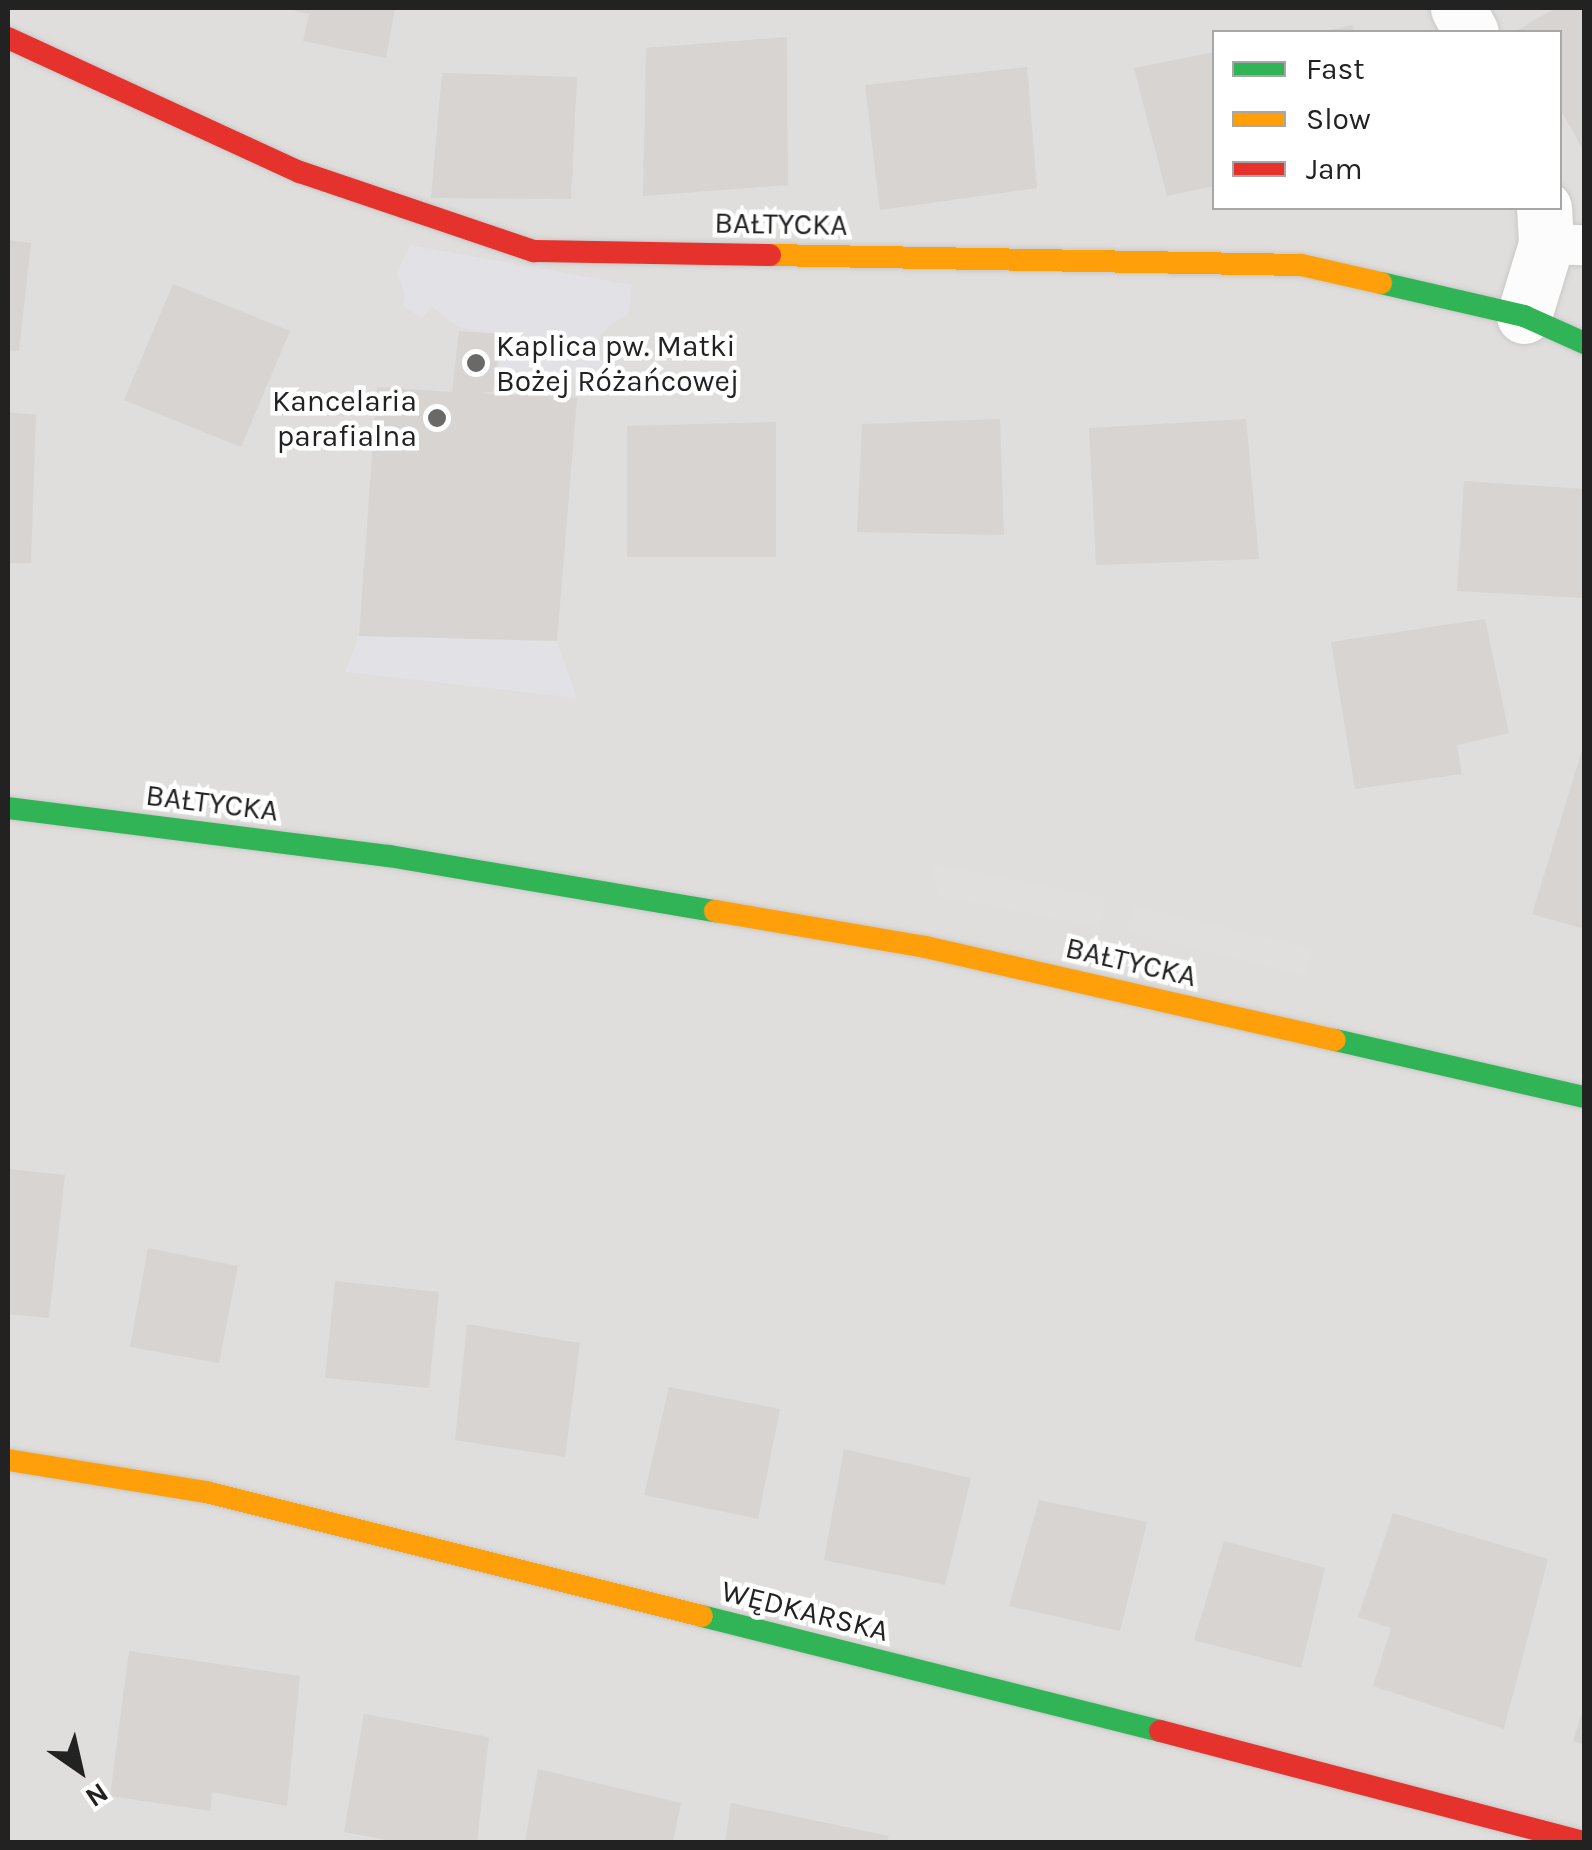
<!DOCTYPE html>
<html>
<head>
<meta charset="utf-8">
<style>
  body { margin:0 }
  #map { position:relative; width:1592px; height:1850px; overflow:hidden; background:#f0eeeb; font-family:Karla,sans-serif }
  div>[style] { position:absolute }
  .residential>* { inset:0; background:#dfdedc }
  .parking>* { inset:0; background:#e0dfde }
  .plaza>* { inset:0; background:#e2e1e5 }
  .building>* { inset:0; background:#d7d4d2 }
  .roads { filter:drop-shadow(0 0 2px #c9c8c7) drop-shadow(0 0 2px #c9c8c7) }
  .lane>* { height:40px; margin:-20px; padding:0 20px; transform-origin:20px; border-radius:20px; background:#fdfcfc }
  .street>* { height:55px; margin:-27.5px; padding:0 27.5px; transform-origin:27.5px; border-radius:27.5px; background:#fdfcfc }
  .fast>* { height:22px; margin:-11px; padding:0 11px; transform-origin:11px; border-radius:11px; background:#30b455 }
  .slow>* { height:22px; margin:-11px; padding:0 11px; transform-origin:11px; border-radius:11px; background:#ff9f0a }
  .jam>* { height:22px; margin:-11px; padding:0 11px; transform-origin:11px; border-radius:11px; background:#e5322d }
  .dots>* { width:28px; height:28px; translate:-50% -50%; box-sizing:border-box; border:5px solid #fff; border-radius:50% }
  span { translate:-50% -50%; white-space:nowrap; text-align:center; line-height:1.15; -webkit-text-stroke:9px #fff; paint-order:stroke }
  .street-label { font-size:30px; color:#222 }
  .poi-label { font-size:30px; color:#222 }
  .left { translate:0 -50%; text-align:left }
  .right { translate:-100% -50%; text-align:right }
  .frame { position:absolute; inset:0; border:10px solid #222; pointer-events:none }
  .legend { position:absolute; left:1212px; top:30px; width:350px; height:180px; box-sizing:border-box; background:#fff; border:2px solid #a7a7a7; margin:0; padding:12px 18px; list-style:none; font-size:30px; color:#222 }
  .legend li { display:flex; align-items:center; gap:20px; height:50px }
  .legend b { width:50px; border:2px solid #a7a7a7 }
  .north { position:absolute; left:30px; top:1720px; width:100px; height:100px; -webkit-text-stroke:8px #fff; paint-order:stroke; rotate:146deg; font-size:28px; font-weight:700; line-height:40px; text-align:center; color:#222 }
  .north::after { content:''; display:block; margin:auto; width:35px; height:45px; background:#222; clip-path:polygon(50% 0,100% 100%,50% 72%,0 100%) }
</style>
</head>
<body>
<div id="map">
  <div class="residential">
    <div style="clip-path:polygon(evenodd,8px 8px,1584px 8px,1584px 1842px,8px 1842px,8px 8px,1214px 32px,1560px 32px,1560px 208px,1214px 208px,1214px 32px)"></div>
  </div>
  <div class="parking">
    <div style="clip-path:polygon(932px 864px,1106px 898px,1101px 927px,939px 896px)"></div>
    <div style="clip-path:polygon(1133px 905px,1312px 949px,1306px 976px,1127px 932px)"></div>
  </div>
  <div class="plaza">
    <div style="clip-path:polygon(410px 245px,632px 285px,628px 315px,609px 325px,599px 338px,598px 352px,612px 381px,499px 368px,500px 334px,458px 327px,432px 307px,422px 318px,403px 306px,405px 295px,397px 273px)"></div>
    <div style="clip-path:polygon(359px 636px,557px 641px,577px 698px,345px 672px)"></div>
  </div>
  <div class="building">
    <div style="clip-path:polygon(284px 8px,395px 8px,386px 58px,303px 41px,309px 14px)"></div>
    <div style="clip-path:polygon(1556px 8px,1584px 8px,1584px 151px,1560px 109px,1560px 32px,1514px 32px)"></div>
    <div style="clip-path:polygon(1353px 25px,1355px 32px,1326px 32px,1326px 31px)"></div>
    <div style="clip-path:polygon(787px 37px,788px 185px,643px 196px,646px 48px)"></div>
    <div style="clip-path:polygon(1214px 52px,1214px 186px,1167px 196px,1134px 68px)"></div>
    <div style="clip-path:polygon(1027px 67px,1037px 188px,880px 210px,865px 85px)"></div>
    <div style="clip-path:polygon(442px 73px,577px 77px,571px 199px,431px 198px)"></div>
    <div style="clip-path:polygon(8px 240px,31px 243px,19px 351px,8px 350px)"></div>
    <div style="clip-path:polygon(173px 284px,290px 331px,241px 447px,124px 400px)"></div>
    <div style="clip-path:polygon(459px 331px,501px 334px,493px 392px,477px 393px,577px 398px,557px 641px,359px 636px,377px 387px,452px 392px)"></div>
    <div style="clip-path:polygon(8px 412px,36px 415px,31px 563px,8px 563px)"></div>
    <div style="clip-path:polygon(1000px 419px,1004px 535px,857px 532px,862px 424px)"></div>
    <div style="clip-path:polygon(1246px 419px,1259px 559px,1096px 565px,1089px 428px)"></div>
    <div style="clip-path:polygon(776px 422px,776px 557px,627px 557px,627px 426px)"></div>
    <div style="clip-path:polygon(1464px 481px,1584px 489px,1584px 598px,1457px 591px)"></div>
    <div style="clip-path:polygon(1485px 619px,1509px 733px,1457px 745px,1462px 774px,1355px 789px,1331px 642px)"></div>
    <div style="clip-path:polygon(1584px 744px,1584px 929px,1532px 914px)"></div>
    <div style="clip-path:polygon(8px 1169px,65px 1175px,49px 1318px,8px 1314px)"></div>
    <div style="clip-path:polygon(148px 1248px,238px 1266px,219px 1363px,130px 1347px)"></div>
    <div style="clip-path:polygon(335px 1281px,439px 1292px,429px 1388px,325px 1378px)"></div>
    <div style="clip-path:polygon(467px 1324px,580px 1343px,565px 1457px,455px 1440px)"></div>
    <div style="clip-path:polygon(669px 1387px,780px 1409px,758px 1519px,644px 1495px)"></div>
    <div style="clip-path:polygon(844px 1449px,971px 1478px,945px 1585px,824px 1560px)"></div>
    <div style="clip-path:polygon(1039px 1500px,1147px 1522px,1120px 1631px,1009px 1606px)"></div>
    <div style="clip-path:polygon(1393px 1513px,1548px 1559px,1504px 1729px,1373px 1686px,1391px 1628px,1358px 1617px)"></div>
    <div style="clip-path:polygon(1224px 1541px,1325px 1568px,1301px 1668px,1194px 1640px)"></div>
    <div style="clip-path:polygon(129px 1651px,300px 1676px,287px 1806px,212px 1792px,211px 1811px,110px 1796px)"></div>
    <div style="clip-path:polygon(1584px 1706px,1584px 1745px,1573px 1741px)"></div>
    <div style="clip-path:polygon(364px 1714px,489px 1737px,477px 1842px,397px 1842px,344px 1832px)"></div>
    <div style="clip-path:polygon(538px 1769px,681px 1803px,673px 1842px,525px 1842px)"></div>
    <div style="clip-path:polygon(731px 1803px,889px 1836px,887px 1842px,725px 1842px)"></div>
  </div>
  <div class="roads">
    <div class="lane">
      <div style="left:1546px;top:244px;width:38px;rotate:2deg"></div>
    </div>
    <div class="street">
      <div style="left:1458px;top:8px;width:27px;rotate:62deg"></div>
      <div style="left:1524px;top:316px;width:75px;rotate:-73deg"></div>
      <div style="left:1546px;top:244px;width:36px;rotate:-93deg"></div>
    </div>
    <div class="fast">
      <div style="left:1381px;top:283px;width:147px;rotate:13deg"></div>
      <div style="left:1524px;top:316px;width:66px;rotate:24.2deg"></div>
      <div style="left:8px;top:808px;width:384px;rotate:7.2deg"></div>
      <div style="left:389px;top:856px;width:331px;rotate:9.6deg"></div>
      <div style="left:1335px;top:1040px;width:255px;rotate:12.9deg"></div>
      <div style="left:702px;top:1616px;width:472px;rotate:14.1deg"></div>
    </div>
    <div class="slow">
      <div style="left:770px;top:255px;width:531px;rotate:1.08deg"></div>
      <div style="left:1301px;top:265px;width:82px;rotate:12.7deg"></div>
      <div style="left:715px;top:911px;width:213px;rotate:9.7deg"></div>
      <div style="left:925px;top:947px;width:420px;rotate:12.8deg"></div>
      <div style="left:8px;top:1460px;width:201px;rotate:9.2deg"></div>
      <div style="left:206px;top:1492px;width:511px;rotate:14.04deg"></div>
    </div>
    <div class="jam">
      <div style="left:8px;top:38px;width:321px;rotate:24.7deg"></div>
      <div style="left:300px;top:172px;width:247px;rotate:18.7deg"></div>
      <div style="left:534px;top:251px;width:236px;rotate:1deg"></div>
      <div style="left:1160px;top:1731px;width:438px;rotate:14.7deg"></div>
    </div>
  </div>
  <div class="dots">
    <div style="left:476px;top:363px;background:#6a6968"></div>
    <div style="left:437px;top:418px;background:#6a6968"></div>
  </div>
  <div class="street-label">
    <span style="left:781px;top:224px;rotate:1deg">BAŁTYCKA</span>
    <span style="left:212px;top:803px;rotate:7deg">BAŁTYCKA</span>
    <span style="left:1131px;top:962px;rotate:13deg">BAŁTYCKA</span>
    <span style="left:805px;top:1611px;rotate:14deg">WĘDKARSKA</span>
  </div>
  <div class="poi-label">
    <span class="left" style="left:496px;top:363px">Kaplica pw. Matki<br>Bożej Różańcowej</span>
    <span class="right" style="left:417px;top:418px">Kancelaria<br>parafialna</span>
  </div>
  <div class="frame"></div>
  <ul class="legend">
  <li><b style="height:12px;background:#30b455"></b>Fast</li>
  <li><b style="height:12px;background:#ff9f0a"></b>Slow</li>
  <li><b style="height:12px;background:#e5322d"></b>Jam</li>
  </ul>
  <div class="north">N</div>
</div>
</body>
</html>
